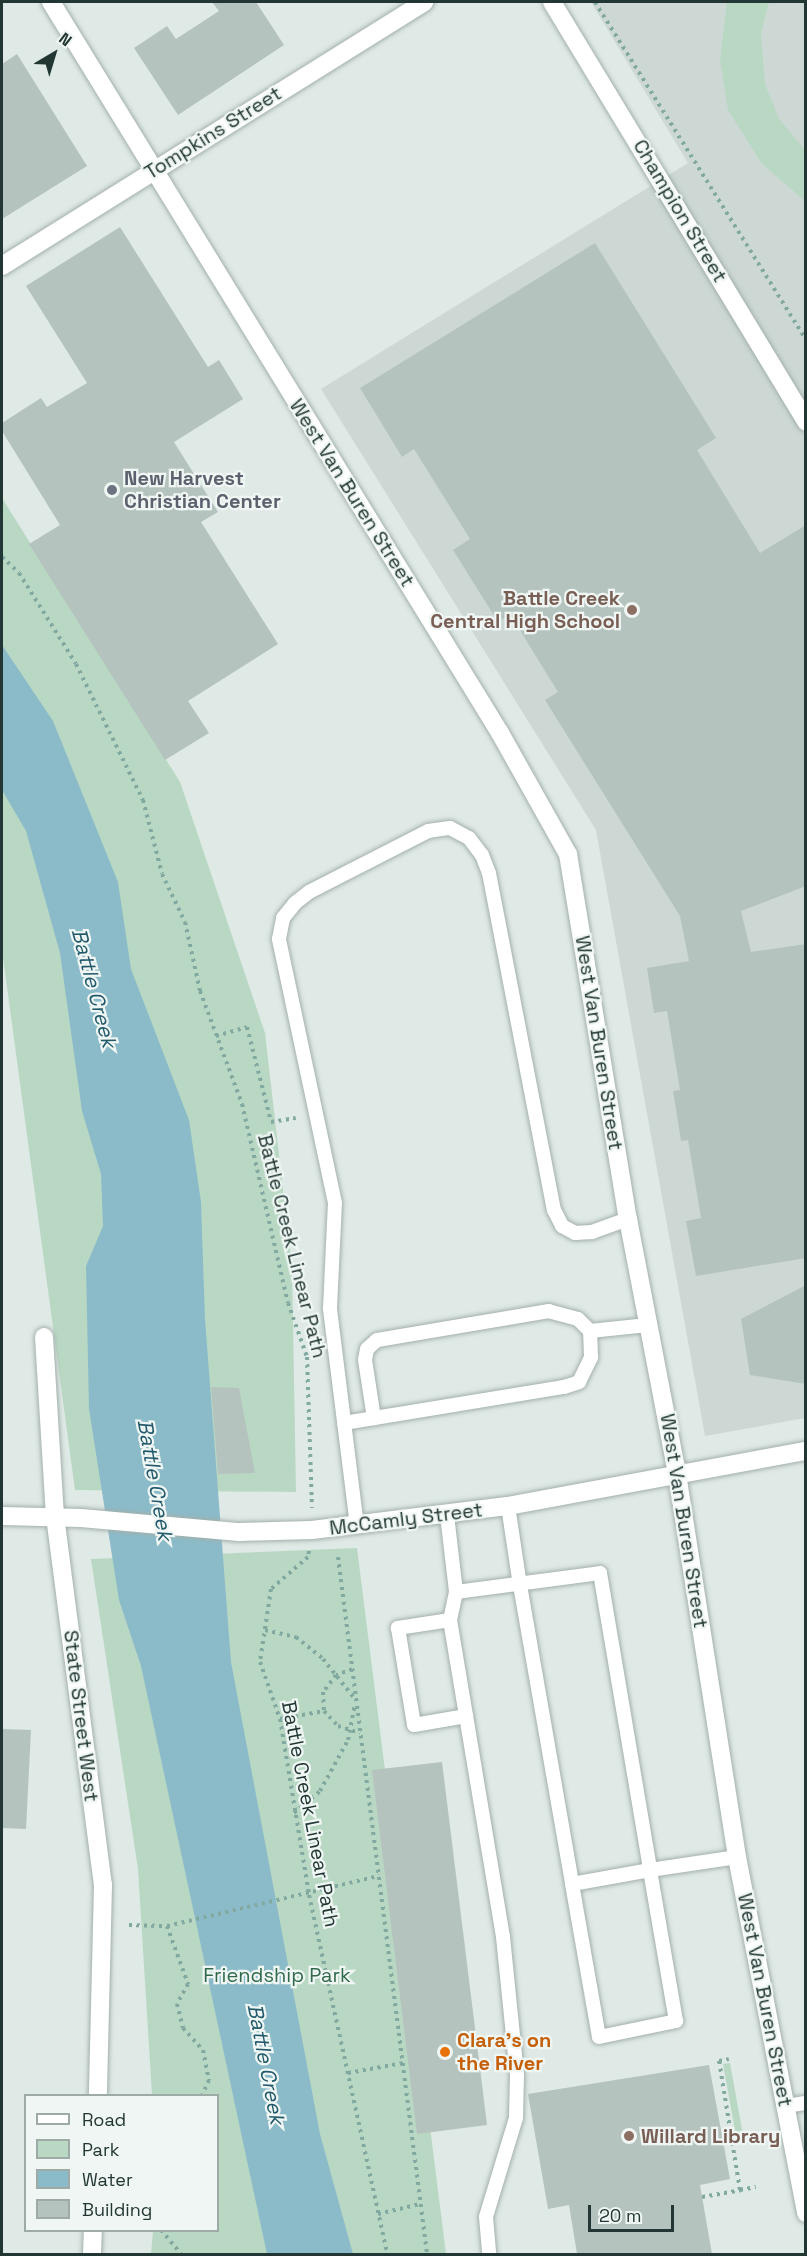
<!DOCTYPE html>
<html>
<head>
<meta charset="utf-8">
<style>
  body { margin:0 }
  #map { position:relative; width:807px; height:2256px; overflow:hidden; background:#dfe9e5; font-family:"Space Grotesk",sans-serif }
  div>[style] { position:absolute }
  .built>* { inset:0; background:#cdd8d4 }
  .green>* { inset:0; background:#b9d8c4 }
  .water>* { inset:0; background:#8bbbc9 }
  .building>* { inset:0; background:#b5c3be }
  .path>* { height:4px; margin-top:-2px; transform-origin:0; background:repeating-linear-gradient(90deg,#82a9a0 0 3px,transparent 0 7.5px) }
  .roads { filter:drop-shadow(0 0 2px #a3b0ac) drop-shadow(0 0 2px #a3b0ac) }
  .lane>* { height:14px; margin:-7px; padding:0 7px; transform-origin:7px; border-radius:7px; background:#fff }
  .street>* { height:18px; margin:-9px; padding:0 9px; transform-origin:9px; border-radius:9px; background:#fff }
  .secondary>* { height:18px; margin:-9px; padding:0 9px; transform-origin:9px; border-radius:9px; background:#fff }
  .dots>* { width:16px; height:16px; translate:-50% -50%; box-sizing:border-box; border:3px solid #eff6f3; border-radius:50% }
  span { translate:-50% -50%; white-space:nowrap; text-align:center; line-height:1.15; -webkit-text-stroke:4.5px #eff6f3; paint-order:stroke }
  .street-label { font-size:20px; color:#223733 }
  .worship-label { font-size:20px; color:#5b616d; font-weight:700 }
  .left { translate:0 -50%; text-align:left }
  .education-label { font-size:20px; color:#785e54; font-weight:700 }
  .right { translate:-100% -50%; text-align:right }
  .park-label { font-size:20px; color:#30694b }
  .food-label { font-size:20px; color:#c56008; font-weight:700 }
  .water-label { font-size:21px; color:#225a6c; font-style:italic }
  .frame { position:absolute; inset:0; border:3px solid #223733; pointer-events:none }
  .legend { position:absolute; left:24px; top:2094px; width:195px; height:138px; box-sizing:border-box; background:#eff6f3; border:2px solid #9daaa6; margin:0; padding:8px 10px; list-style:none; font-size:18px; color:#223733 }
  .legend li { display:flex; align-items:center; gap:12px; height:30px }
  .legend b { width:30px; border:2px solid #9daaa6 }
  .north { position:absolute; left:24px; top:24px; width:60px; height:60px; -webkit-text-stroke:4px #eff6f3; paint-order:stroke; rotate:38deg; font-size:16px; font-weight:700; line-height:24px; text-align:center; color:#223733 }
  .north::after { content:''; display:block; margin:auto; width:21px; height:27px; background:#223733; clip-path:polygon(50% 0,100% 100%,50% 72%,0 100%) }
  .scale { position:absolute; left:588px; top:2205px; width:86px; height:27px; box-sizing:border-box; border:3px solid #223733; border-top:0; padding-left:8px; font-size:18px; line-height:21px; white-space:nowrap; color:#223733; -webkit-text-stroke:4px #eff6f3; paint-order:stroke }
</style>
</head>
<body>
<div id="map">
  <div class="built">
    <div style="clip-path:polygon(591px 2px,805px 2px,805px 1418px,705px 1436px,596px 830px,321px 389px,688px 163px)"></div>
  </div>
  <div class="green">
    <div style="clip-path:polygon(727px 2px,769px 2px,761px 34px,765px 84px,779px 119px,805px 150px,805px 201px,762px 164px,728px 110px,720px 60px)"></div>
    <div style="clip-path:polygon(2px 498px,180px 782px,265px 1033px,292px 1268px,296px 1492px,75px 1490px,2px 950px)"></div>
    <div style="clip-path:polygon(357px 1548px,446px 2254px,151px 2254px,153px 2231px,218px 2230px,218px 2096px,152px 2095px,138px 1869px,91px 1559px)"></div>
    <div style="clip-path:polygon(730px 2063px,743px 2135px,736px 2136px,723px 2064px)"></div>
  </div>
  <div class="water">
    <div style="clip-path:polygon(2px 645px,53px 721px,118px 882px,131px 969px,189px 1120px,201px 1202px,205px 1319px,231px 1662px,320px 2134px,353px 2254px,267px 2254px,141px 1666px,119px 1600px,89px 1409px,86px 1266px,103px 1226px,101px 1174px,82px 1111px,60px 953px,26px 831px,2px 790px)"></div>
  </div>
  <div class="building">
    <div style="clip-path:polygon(212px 2px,256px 2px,284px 45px,178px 115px,134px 48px,167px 26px,176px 39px,219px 11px)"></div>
    <div style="clip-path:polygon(17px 54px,87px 166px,2px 219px,2px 64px)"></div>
    <div style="clip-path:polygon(120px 227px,208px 367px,219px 360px,243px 399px,174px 442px,218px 512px,201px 522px,278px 644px,188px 701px,209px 733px,165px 760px,29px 544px,60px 525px,2px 431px,2px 423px,41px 398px,47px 407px,87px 383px,26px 286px)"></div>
    <div style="clip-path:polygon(595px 243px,716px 438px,697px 450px,760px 553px,806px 525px,806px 886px,741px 911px,751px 952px,806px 944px,806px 1258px,696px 1276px,686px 1221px,701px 1218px,688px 1140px,681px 1141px,673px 1091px,680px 1090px,667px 1011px,654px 1013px,647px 968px,689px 961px,680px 916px,545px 700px,558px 692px,510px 614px,498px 622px,453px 550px,470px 539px,414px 449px,402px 457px,360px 388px)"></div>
    <div style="clip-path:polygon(806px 1285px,806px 1384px,750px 1375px,741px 1319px)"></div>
    <div style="clip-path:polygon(211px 1387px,239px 1388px,255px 1473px,218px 1474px)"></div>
    <div style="clip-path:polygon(2px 1729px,31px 1730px,26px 1829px,2px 1828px)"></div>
    <div style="clip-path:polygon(442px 1762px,487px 2125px,417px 2134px,372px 1770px)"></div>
    <div style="clip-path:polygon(709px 2065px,730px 2179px,700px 2185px,712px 2254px,577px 2254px,569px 2205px,548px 2209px,528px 2094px)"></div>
  </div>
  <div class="path">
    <div style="left:595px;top:2px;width:398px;rotate:58deg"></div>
    <div style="left:2px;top:557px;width:23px;rotate:43deg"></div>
    <div style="left:19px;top:573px;width:107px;rotate:57.9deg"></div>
    <div style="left:76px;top:664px;width:152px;rotate:63.8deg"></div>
    <div style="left:143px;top:800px;width:76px;rotate:75.6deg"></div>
    <div style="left:162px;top:874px;width:53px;rotate:64.4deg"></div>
    <div style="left:185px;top:922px;width:71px;rotate:77.7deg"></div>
    <div style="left:200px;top:991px;width:121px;rotate:69.6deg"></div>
    <div style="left:242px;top:1104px;width:204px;rotate:77deg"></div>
    <div style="left:288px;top:1303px;width:57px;rotate:70.6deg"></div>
    <div style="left:307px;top:1357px;width:151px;rotate:88.1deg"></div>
    <div style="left:216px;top:1036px;width:32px;rotate:-16deg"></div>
    <div style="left:247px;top:1027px;width:98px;rotate:75.8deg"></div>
    <div style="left:271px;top:1122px;width:25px;rotate:-9deg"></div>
    <div style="left:309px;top:1551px;width:6px;rotate:99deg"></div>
    <div style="left:308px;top:1557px;width:49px;rotate:139.1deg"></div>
    <div style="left:271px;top:1589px;width:74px;rotate:98.6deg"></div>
    <div style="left:260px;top:1662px;width:60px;rotate:70.7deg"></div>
    <div style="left:280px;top:1719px;width:178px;rotate:80.6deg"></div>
    <div style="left:309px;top:1895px;width:367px;rotate:77.7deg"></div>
    <div style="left:338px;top:1557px;width:703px;rotate:82.72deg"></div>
    <div style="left:265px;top:1630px;width:32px;rotate:13deg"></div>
    <div style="left:296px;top:1637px;width:35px;rotate:39deg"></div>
    <div style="left:323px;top:1659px;width:51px;rotate:51.3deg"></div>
    <div style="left:352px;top:1669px;width:17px;rotate:159deg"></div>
    <div style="left:336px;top:1675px;width:21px;rotate:127deg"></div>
    <div style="left:323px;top:1692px;width:19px;rotate:87deg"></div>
    <div style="left:324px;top:1711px;width:21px;rotate:47deg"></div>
    <div style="left:338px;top:1726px;width:23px;rotate:18deg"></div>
    <div style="left:280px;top:1719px;width:45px;rotate:-10.3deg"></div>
    <div style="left:294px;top:1813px;width:34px;rotate:-40deg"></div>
    <div style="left:320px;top:1791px;width:58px;rotate:-61.2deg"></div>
    <div style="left:348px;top:1740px;width:36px;rotate:-79deg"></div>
    <div style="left:129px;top:1925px;width:38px;rotate:2deg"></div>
    <div style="left:167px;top:1926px;width:218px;rotate:-13.3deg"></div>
    <div style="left:167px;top:1926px;width:62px;rotate:70.1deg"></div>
    <div style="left:188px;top:1984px;width:23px;rotate:119deg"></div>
    <div style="left:177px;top:2004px;width:25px;rotate:76deg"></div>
    <div style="left:183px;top:2028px;width:30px;rotate:48deg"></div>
    <div style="left:203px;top:2050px;width:31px;rotate:79deg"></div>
    <div style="left:209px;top:2080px;width:17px;rotate:114deg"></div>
    <div style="left:348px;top:2073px;width:56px;rotate:-10.3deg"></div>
    <div style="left:740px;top:2190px;width:16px;rotate:-11deg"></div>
    <div style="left:702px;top:2197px;width:39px;rotate:-10deg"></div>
    <div style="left:740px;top:2190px;width:131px;rotate:-99.2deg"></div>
    <div style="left:719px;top:2061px;width:10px;rotate:-11deg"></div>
    <div style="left:378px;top:2214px;width:43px;rotate:-13.4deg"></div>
    <div style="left:161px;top:2230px;width:31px;rotate:50deg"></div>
  </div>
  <div class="roads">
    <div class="lane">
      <div style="left:590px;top:1331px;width:58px;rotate:-5.9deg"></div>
      <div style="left:344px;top:1423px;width:223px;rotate:-9.3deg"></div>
      <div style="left:564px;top:1387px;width:16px;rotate:-18deg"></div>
      <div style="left:579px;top:1382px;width:28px;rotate:-64deg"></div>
      <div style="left:591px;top:1357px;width:26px;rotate:-92deg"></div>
      <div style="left:590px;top:1331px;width:17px;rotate:-135deg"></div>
      <div style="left:578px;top:1319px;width:30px;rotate:-165deg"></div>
      <div style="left:549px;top:1311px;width:174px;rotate:170.4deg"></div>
      <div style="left:377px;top:1340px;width:13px;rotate:138deg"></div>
      <div style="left:367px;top:1349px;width:11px;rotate:100deg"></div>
      <div style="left:365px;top:1360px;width:59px;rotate:81.2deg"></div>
      <div style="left:508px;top:1506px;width:80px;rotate:81.4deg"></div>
      <div style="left:520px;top:1585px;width:303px;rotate:80.1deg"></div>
      <div style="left:572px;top:1884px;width:155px;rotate:80deg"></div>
      <div style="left:599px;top:2037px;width:79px;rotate:-11.7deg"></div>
      <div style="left:676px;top:2021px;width:153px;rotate:-99.8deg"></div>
      <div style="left:650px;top:1870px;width:79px;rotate:169.8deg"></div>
      <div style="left:447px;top:1515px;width:78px;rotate:83.3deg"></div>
      <div style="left:456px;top:1592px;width:29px;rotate:102deg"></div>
      <div style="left:450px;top:1620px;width:321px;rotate:80.5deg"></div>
      <div style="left:503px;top:1937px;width:140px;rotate:84.2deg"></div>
      <div style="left:517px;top:2076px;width:42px;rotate:91.4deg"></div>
      <div style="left:516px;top:2118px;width:103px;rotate:106.9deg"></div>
      <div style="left:486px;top:2217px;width:37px;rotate:85deg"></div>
      <div style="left:357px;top:1526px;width:220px;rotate:-97.1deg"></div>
      <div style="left:330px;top:1308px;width:105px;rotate:-87.3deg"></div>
      <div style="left:335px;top:1203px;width:270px;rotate:-102deg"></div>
      <div style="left:279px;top:939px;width:21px;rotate:-79deg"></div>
      <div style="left:283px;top:918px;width:19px;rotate:-51deg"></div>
      <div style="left:295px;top:903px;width:18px;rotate:-38deg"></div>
      <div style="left:309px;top:892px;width:134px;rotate:-27.1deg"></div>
      <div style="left:428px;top:831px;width:22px;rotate:-8deg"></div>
      <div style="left:450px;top:828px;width:21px;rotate:28deg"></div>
      <div style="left:469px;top:838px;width:21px;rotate:53deg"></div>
      <div style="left:482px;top:855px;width:19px;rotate:69deg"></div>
      <div style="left:489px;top:873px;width:343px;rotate:79.1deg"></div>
      <div style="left:554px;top:1210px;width:18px;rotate:63deg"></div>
      <div style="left:562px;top:1226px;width:15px;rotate:28deg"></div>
      <div style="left:575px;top:1233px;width:17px;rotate:-3deg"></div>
      <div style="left:592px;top:1232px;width:38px;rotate:-20deg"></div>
      <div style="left:456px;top:1592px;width:145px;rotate:-7.5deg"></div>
      <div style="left:600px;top:1573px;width:301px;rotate:80.4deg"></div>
      <div style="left:650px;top:1870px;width:88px;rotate:-8.5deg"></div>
      <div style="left:450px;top:1620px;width:53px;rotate:171.3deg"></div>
      <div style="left:398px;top:1628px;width:98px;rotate:80.6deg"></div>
      <div style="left:414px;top:1725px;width:53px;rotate:-9.8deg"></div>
      <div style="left:786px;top:2106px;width:20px;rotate:-9deg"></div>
    </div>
    <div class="street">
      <div style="left:552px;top:2px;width:491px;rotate:58.8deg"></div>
      <div style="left:2px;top:266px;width:498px;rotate:-32deg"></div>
      <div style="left:44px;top:1337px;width:179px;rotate:86.5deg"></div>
      <div style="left:55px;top:1516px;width:372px;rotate:82.6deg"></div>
      <div style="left:103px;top:1885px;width:211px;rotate:91.4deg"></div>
      <div style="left:2px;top:1516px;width:79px;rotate:1.5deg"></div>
      <div style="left:81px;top:1518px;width:159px;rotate:5.1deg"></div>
      <div style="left:239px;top:1532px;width:73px;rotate:-1.6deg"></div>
      <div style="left:312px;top:1530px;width:197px;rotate:-7deg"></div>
      <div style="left:508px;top:1506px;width:303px;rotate:-10.5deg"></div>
      <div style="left:92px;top:2254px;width:24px;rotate:-88deg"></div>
    </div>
    <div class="secondary">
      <div style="left:51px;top:2px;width:858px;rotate:58.44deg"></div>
      <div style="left:500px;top:733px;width:139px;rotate:60.7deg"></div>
      <div style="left:568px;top:854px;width:370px;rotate:80.7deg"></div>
      <div style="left:628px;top:1219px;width:260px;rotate:79.1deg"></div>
      <div style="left:677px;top:1474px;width:388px;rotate:81.1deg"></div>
      <div style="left:737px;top:1857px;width:363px;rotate:79deg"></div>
    </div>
  </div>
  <div class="dots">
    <div style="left:112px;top:490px;background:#6b7280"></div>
    <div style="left:632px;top:610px;background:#8d6e63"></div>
    <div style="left:445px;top:2052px;background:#e8710a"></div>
    <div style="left:629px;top:2136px;background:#8d6e63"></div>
  </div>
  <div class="street-label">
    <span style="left:213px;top:133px;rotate:-32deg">Tompkins Street</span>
    <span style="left:680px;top:211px;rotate:59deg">Champion Street</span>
    <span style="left:352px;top:493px;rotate:58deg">West Van Buren Street</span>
    <span style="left:599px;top:1043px;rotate:81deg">West Van Buren Street</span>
    <span style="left:292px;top:1246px;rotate:76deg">Battle Creek Linear Path</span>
    <span style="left:406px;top:1519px;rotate:-7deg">McCamly Street</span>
    <span style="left:684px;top:1521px;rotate:81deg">West Van Buren Street</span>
    <span style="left:81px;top:1716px;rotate:83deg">State Street West</span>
    <span style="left:310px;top:1814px;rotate:79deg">Battle Creek Linear Path</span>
    <span style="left:765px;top:2000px;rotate:79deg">West Van Buren Street</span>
  </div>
  <div class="worship-label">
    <span class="left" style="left:124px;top:490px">New Harvest<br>Christian Center</span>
  </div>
  <div class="education-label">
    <span class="right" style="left:620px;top:610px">Battle Creek<br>Central High School</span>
    <span class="left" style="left:641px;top:2136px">Willard Library</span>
  </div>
  <div class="park-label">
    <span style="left:277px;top:1975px">Friendship Park</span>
  </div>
  <div class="food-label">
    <span class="left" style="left:457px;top:2052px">Clara's on<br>the River</span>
  </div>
  <div class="water-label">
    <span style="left:94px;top:988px;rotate:75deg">Battle Creek</span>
    <span style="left:155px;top:1480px;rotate:80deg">Battle Creek</span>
    <span style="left:266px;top:2064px;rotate:79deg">Battle Creek</span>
  </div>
  <div class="frame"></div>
  <ul class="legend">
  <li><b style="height:8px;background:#fff"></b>Road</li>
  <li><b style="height:16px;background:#b9d8c4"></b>Park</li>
  <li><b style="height:16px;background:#8bbbc9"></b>Water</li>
  <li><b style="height:16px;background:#b5c3be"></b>Building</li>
  </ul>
  <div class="north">N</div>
  <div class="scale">20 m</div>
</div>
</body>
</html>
